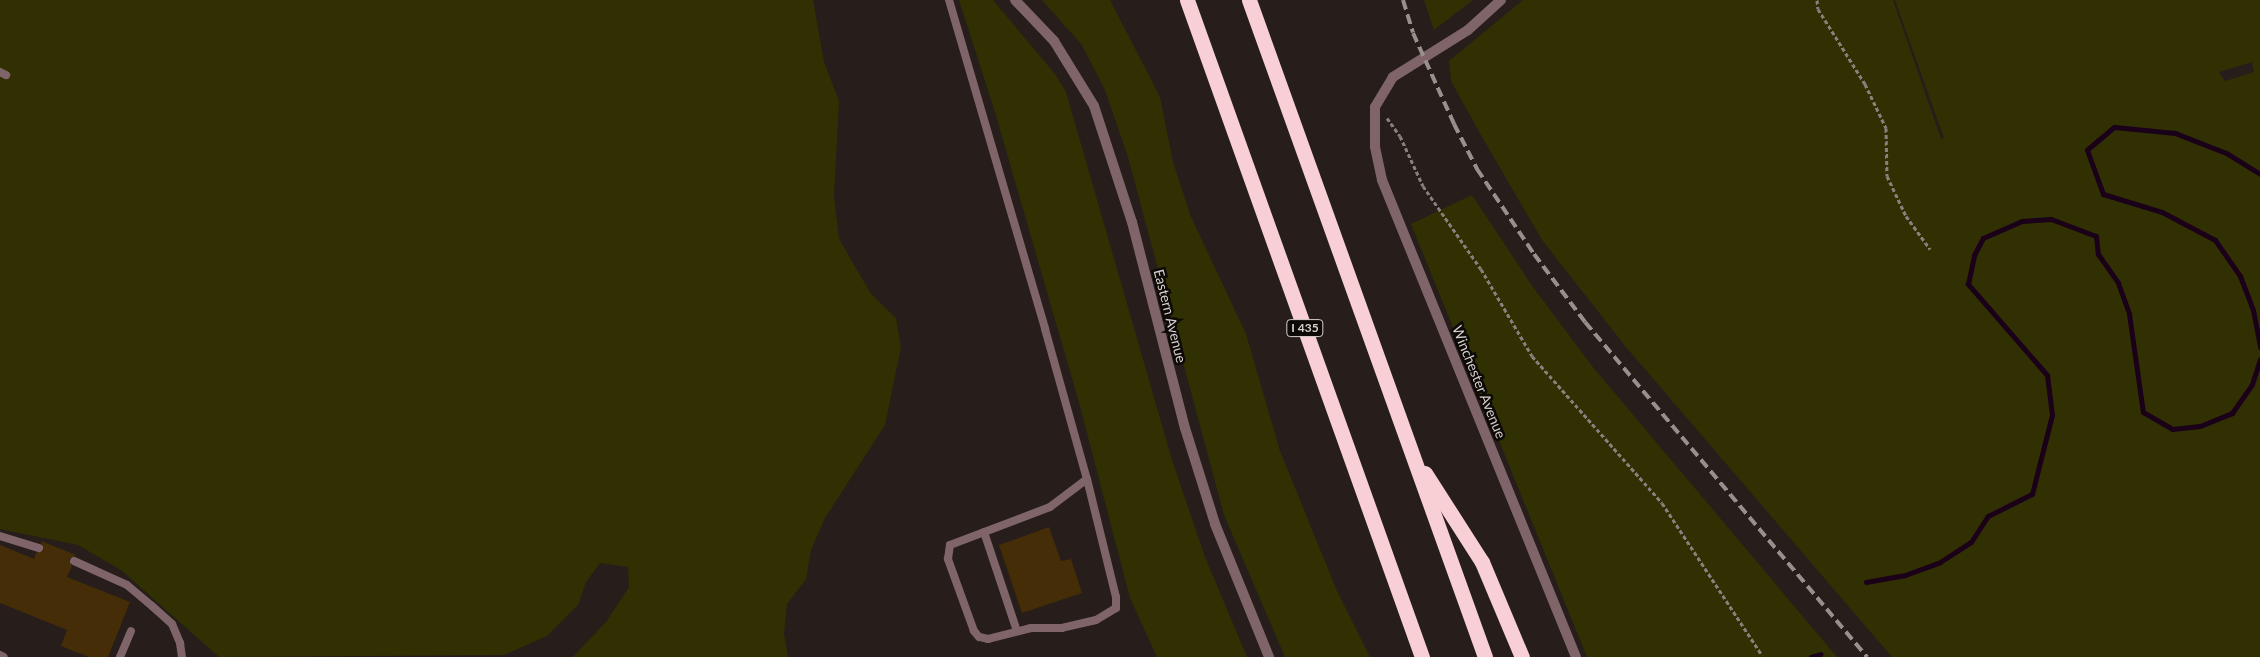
<!DOCTYPE html>
<html>
<head>
<meta charset="utf-8">
<style>
  body { margin:0 }
  #map { position:relative; width:2260px; height:657px; overflow:hidden; background:#271d1a; font-family:Lato,sans-serif }
  div>[style] { position:absolute }
  .green>* { inset:0; background:#313003 }
  .stream>* { height:5px; margin:-2.5px; padding:0 2.5px; transform-origin:2.5px; border-radius:2.5px; background:#1a0018 }
  .building>* { inset:0; background:#442d07 }
  .path>* { height:3px; margin-top:-1.5px; transform-origin:0; background:repeating-linear-gradient(90deg,#88807d 0 4px,transparent 0 6.5px) }
  .service>* { height:8px; margin:-4px; padding:0 4px; transform-origin:4px; border-radius:4px; background:#7f6569 }
  .minor>* { height:10px; margin:-5px; padding:0 5px; transform-origin:5px; border-radius:5px; background:#7f6569 }
  .tertiary>* { height:10px; margin:-5px; padding:0 5px; transform-origin:5px; border-radius:5px; background:#7f6569 }
  .motorway>* { height:15px; margin:-7.5px; padding:0 7.5px; transform-origin:7.5px; border-radius:7.5px; background:#f7cfd5 }
  .rail>* { height:4px; margin-top:-2px; transform-origin:0; background:repeating-linear-gradient(90deg,#98908d 0 10px,transparent 0 15px) }
  span { translate:-50% -50%; white-space:nowrap; text-align:center; line-height:1.15; -webkit-text-stroke:5px #0d0907; paint-order:stroke }
  .shield-label span { padding:1px 4px; background:#0d0907; border:1px solid; border-radius:4px; -webkit-text-stroke-width:0 }
  .shield-label { font-size:12px; color:#d8d1cf; font-weight:700 }
  .street-label { font-size:14px; color:#d8d1cf }
</style>
</head>
<body>
<div id="map">
  <div class="green">
    <div style="clip-path:polygon(0 0,813px 0,824px 62px,839px 101px,834px 197px,839px 239px,871px 294px,896px 318px,901px 347px,885px 425px,825px 518px,811px 550px,806px 579px,787px 604px,784px 634px,788px 657px,573px 657px,606px 622px,629px 587px,628px 567px,600px 563px,586px 582px,578px 605px,547px 636px,504px 655px,219px 657px,121px 570px,78px 545px,0 529px)"></div>
    <div style="clip-path:polygon(959px 0,993px 0,1055px 74px,1066px 92px,1172px 460px,1205px 557px,1247px 657px,1157px 657px,1130px 598px,1080px 406px,995px 112px)"></div>
    <div style="clip-path:polygon(1042px 0,1110px 0,1160px 97px,1173px 162px,1191px 217px,1246px 334px,1280px 451px,1337px 591px,1370px 657px,1285px 657px,1224px 515px,1128px 157px,1105px 90px,1082px 45px)"></div>
    <div style="clip-path:polygon(1424px 0,1473px 0,1434px 30px)"></div>
    <div style="clip-path:polygon(evenodd,1523px 0,1893px 0,1941px 139px,1944px 138px,1895px 0,2260px 0,2260px 657px,1892px 657px,1626px 347px,1542px 240px,1482px 137px,1451px 81px,1449px 61px,1523px 0,2252px 62px,2254px 72px,2225px 81px,2219px 72px,2252px 62px)"></div>
    <div style="clip-path:polygon(1472px 195px,1533px 287px,1592px 366px,1837px 657px,1587px 657px,1411px 224px)"></div>
  </div>
  <div class="stream">
    <div style="left:2260px;top:174px;width:40px;rotate:-148deg"></div>
    <div style="left:2226px;top:153px;width:55px;rotate:-158.6deg"></div>
    <div style="left:2175px;top:133px;width:61px;rotate:-174.4deg"></div>
    <div style="left:2114px;top:127px;width:35px;rotate:140deg"></div>
    <div style="left:2087px;top:150px;width:47px;rotate:70deg"></div>
    <div style="left:2103px;top:194px;width:62px;rotate:17deg"></div>
    <div style="left:2162px;top:212px;width:60px;rotate:27.8deg"></div>
    <div style="left:2215px;top:240px;width:44px;rotate:55.2deg"></div>
    <div style="left:2240px;top:276px;width:36px;rotate:69deg"></div>
    <div style="left:2253px;top:310px;width:38px;rotate:79deg"></div>
    <div style="left:1866px;top:582px;width:40px;rotate:-10deg"></div>
    <div style="left:1905px;top:575px;width:37px;rotate:-20deg"></div>
    <div style="left:1940px;top:562px;width:37px;rotate:-33deg"></div>
    <div style="left:1971px;top:542px;width:31px;rotate:-57deg"></div>
    <div style="left:1988px;top:516px;width:49px;rotate:-26.6deg"></div>
    <div style="left:2032px;top:494px;width:81px;rotate:-75.8deg"></div>
    <div style="left:2052px;top:415px;width:40px;rotate:-97.1deg"></div>
    <div style="left:2047px;top:375px;width:121px;rotate:-131deg"></div>
    <div style="left:1968px;top:284px;width:30px;rotate:-78deg"></div>
    <div style="left:1974px;top:255px;width:19px;rotate:-62deg"></div>
    <div style="left:1983px;top:238px;width:43px;rotate:-23.6deg"></div>
    <div style="left:2022px;top:221px;width:29px;rotate:-4deg"></div>
    <div style="left:2051px;top:219px;width:48px;rotate:20.7deg"></div>
    <div style="left:2096px;top:236px;width:18px;rotate:84deg"></div>
    <div style="left:2098px;top:254px;width:35px;rotate:55deg"></div>
    <div style="left:2118px;top:283px;width:33px;rotate:70deg"></div>
    <div style="left:2129px;top:314px;width:99px;rotate:81.9deg"></div>
    <div style="left:2143px;top:412px;width:34px;rotate:30deg"></div>
    <div style="left:2172px;top:429px;width:28px;rotate:-6deg"></div>
    <div style="left:2200px;top:426px;width:35px;rotate:-22deg"></div>
    <div style="left:2232px;top:413px;width:35px;rotate:-55deg"></div>
    <div style="left:2252px;top:384px;width:26px;rotate:-72deg"></div>
    <div style="left:1811px;top:657px;width:10px;rotate:-17deg"></div>
  </div>
  <div class="building">
    <div style="clip-path:polygon(1049px 527px,1061px 561px,1071px 559px,1082px 593px,1022px 613px,999px 545px)"></div>
    <div style="clip-path:polygon(41px 541px,76px 555px,69px 559px,72px 566px,67px 577px,130px 602px,108px 657px,89px 657px,61px 646px,67px 630px,0 603px,0 545px,34px 559px,36px 553px,44px 550px)"></div>
  </div>
  <div class="path">
    <div style="left:1817px;top:0;width:9px;rotate:84deg"></div>
    <div style="left:1818px;top:9px;width:89px;rotate:57.9deg"></div>
    <div style="left:1865px;top:84px;width:49px;rotate:64.5deg"></div>
    <div style="left:1886px;top:128px;width:48px;rotate:88.8deg"></div>
    <div style="left:1887px;top:176px;width:44px;rotate:64.6deg"></div>
    <div style="left:1906px;top:216px;width:41px;rotate:54deg"></div>
    <div style="left:1387px;top:118px;width:22px;rotate:54deg"></div>
    <div style="left:1400px;top:136px;width:55px;rotate:65.3deg"></div>
    <div style="left:1423px;top:186px;width:101px;rotate:55.1deg"></div>
    <div style="left:1481px;top:269px;width:101px;rotate:59.6deg"></div>
    <div style="left:1532px;top:356px;width:196px;rotate:48.5deg"></div>
    <div style="left:1662px;top:503px;width:182px;rotate:56.7deg"></div>
  </div>
  <div class="service">
    <div style="left:949px;top:0;width:343px;rotate:73.7deg"></div>
    <div style="left:1045px;top:329px;width:156px;rotate:74.4deg"></div>
    <div style="left:1087px;top:479px;width:122px;rotate:76.2deg"></div>
    <div style="left:1116px;top:597px;width:11px;rotate:90deg"></div>
    <div style="left:1116px;top:608px;width:23px;rotate:149deg"></div>
    <div style="left:1096px;top:620px;width:35px;rotate:167deg"></div>
    <div style="left:1062px;top:628px;width:31px;rotate:180deg"></div>
    <div style="left:1031px;top:628px;width:44px;rotate:165.7deg"></div>
    <div style="left:988px;top:639px;width:9px;rotate:-167deg"></div>
    <div style="left:979px;top:637px;width:8px;rotate:-130deg"></div>
    <div style="left:974px;top:631px;width:77px;rotate:-109.9deg"></div>
    <div style="left:948px;top:559px;width:14px;rotate:-82deg"></div>
    <div style="left:950px;top:545px;width:107px;rotate:-20.8deg"></div>
    <div style="left:1050px;top:507px;width:46px;rotate:-37.1deg"></div>
    <div style="left:0;top:72px;width:7px;rotate:27deg"></div>
    <div style="left:984px;top:532px;width:104px;rotate:71.6deg"></div>
    <div style="left:0;top:536px;width:41px;rotate:17.1deg"></div>
    <div style="left:74px;top:561px;width:58px;rotate:24.4deg"></div>
    <div style="left:127px;top:585px;width:33px;rotate:40deg"></div>
    <div style="left:152px;top:606px;width:27px;rotate:42deg"></div>
    <div style="left:172px;top:624px;width:21px;rotate:67deg"></div>
    <div style="left:180px;top:643px;width:14px;rotate:82deg"></div>
    <div style="left:0;top:655px;width:4px;rotate:27deg"></div>
    <div style="left:120px;top:657px;width:28px;rotate:-67deg"></div>
  </div>
  <div class="minor">
    <div style="left:1015px;top:0;width:57px;rotate:46.4deg"></div>
    <div style="left:1054px;top:41px;width:76px;rotate:58.4deg"></div>
    <div style="left:1094px;top:106px;width:122px;rotate:71.9deg"></div>
    <div style="left:1132px;top:222px;width:213px;rotate:75.6deg"></div>
    <div style="left:1185px;top:428px;width:101px;rotate:72.6deg"></div>
    <div style="left:1215px;top:524px;width:144px;rotate:67.9deg"></div>
  </div>
  <div class="tertiary">
    <div style="left:1501px;top:0;width:45px;rotate:137.7deg"></div>
    <div style="left:1468px;top:30px;width:89px;rotate:147.9deg"></div>
    <div style="left:1393px;top:77px;width:35px;rotate:121deg"></div>
    <div style="left:1375px;top:107px;width:40px;rotate:90deg"></div>
    <div style="left:1375px;top:147px;width:34px;rotate:78deg"></div>
    <div style="left:1382px;top:180px;width:515px;rotate:67.87deg"></div>
  </div>
  <div class="motorway">
    <div style="left:1187px;top:0;width:698px;rotate:70.32deg"></div>
    <div style="left:1249px;top:0;width:698px;rotate:70.24deg"></div>
    <div style="left:1425px;top:473px;width:106px;rotate:57.4deg"></div>
    <div style="left:1482px;top:562px;width:103px;rotate:67.2deg"></div>
  </div>
  <div class="rail">
    <div style="left:1403px;top:0;width:34px;rotate:73deg"></div>
    <div style="left:1413px;top:33px;width:100px;rotate:65.7deg"></div>
    <div style="left:1454px;top:124px;width:51px;rotate:62.9deg"></div>
    <div style="left:1477px;top:169px;width:102px;rotate:56.2deg"></div>
    <div style="left:1534px;top:254px;width:85px;rotate:53.1deg"></div>
    <div style="left:1585px;top:322px;width:438px;rotate:49.9deg"></div>
  </div>
  <div class="shield-label">
    <span style="left:1305px;top:328px">I 435</span>
  </div>
  <div class="street-label">
    <span style="left:1170px;top:316px;rotate:76deg">Eastern Avenue</span>
    <span style="left:1479px;top:382px;rotate:68deg">Winchester Avenue</span>
  </div>
</div>
</body>
</html>
